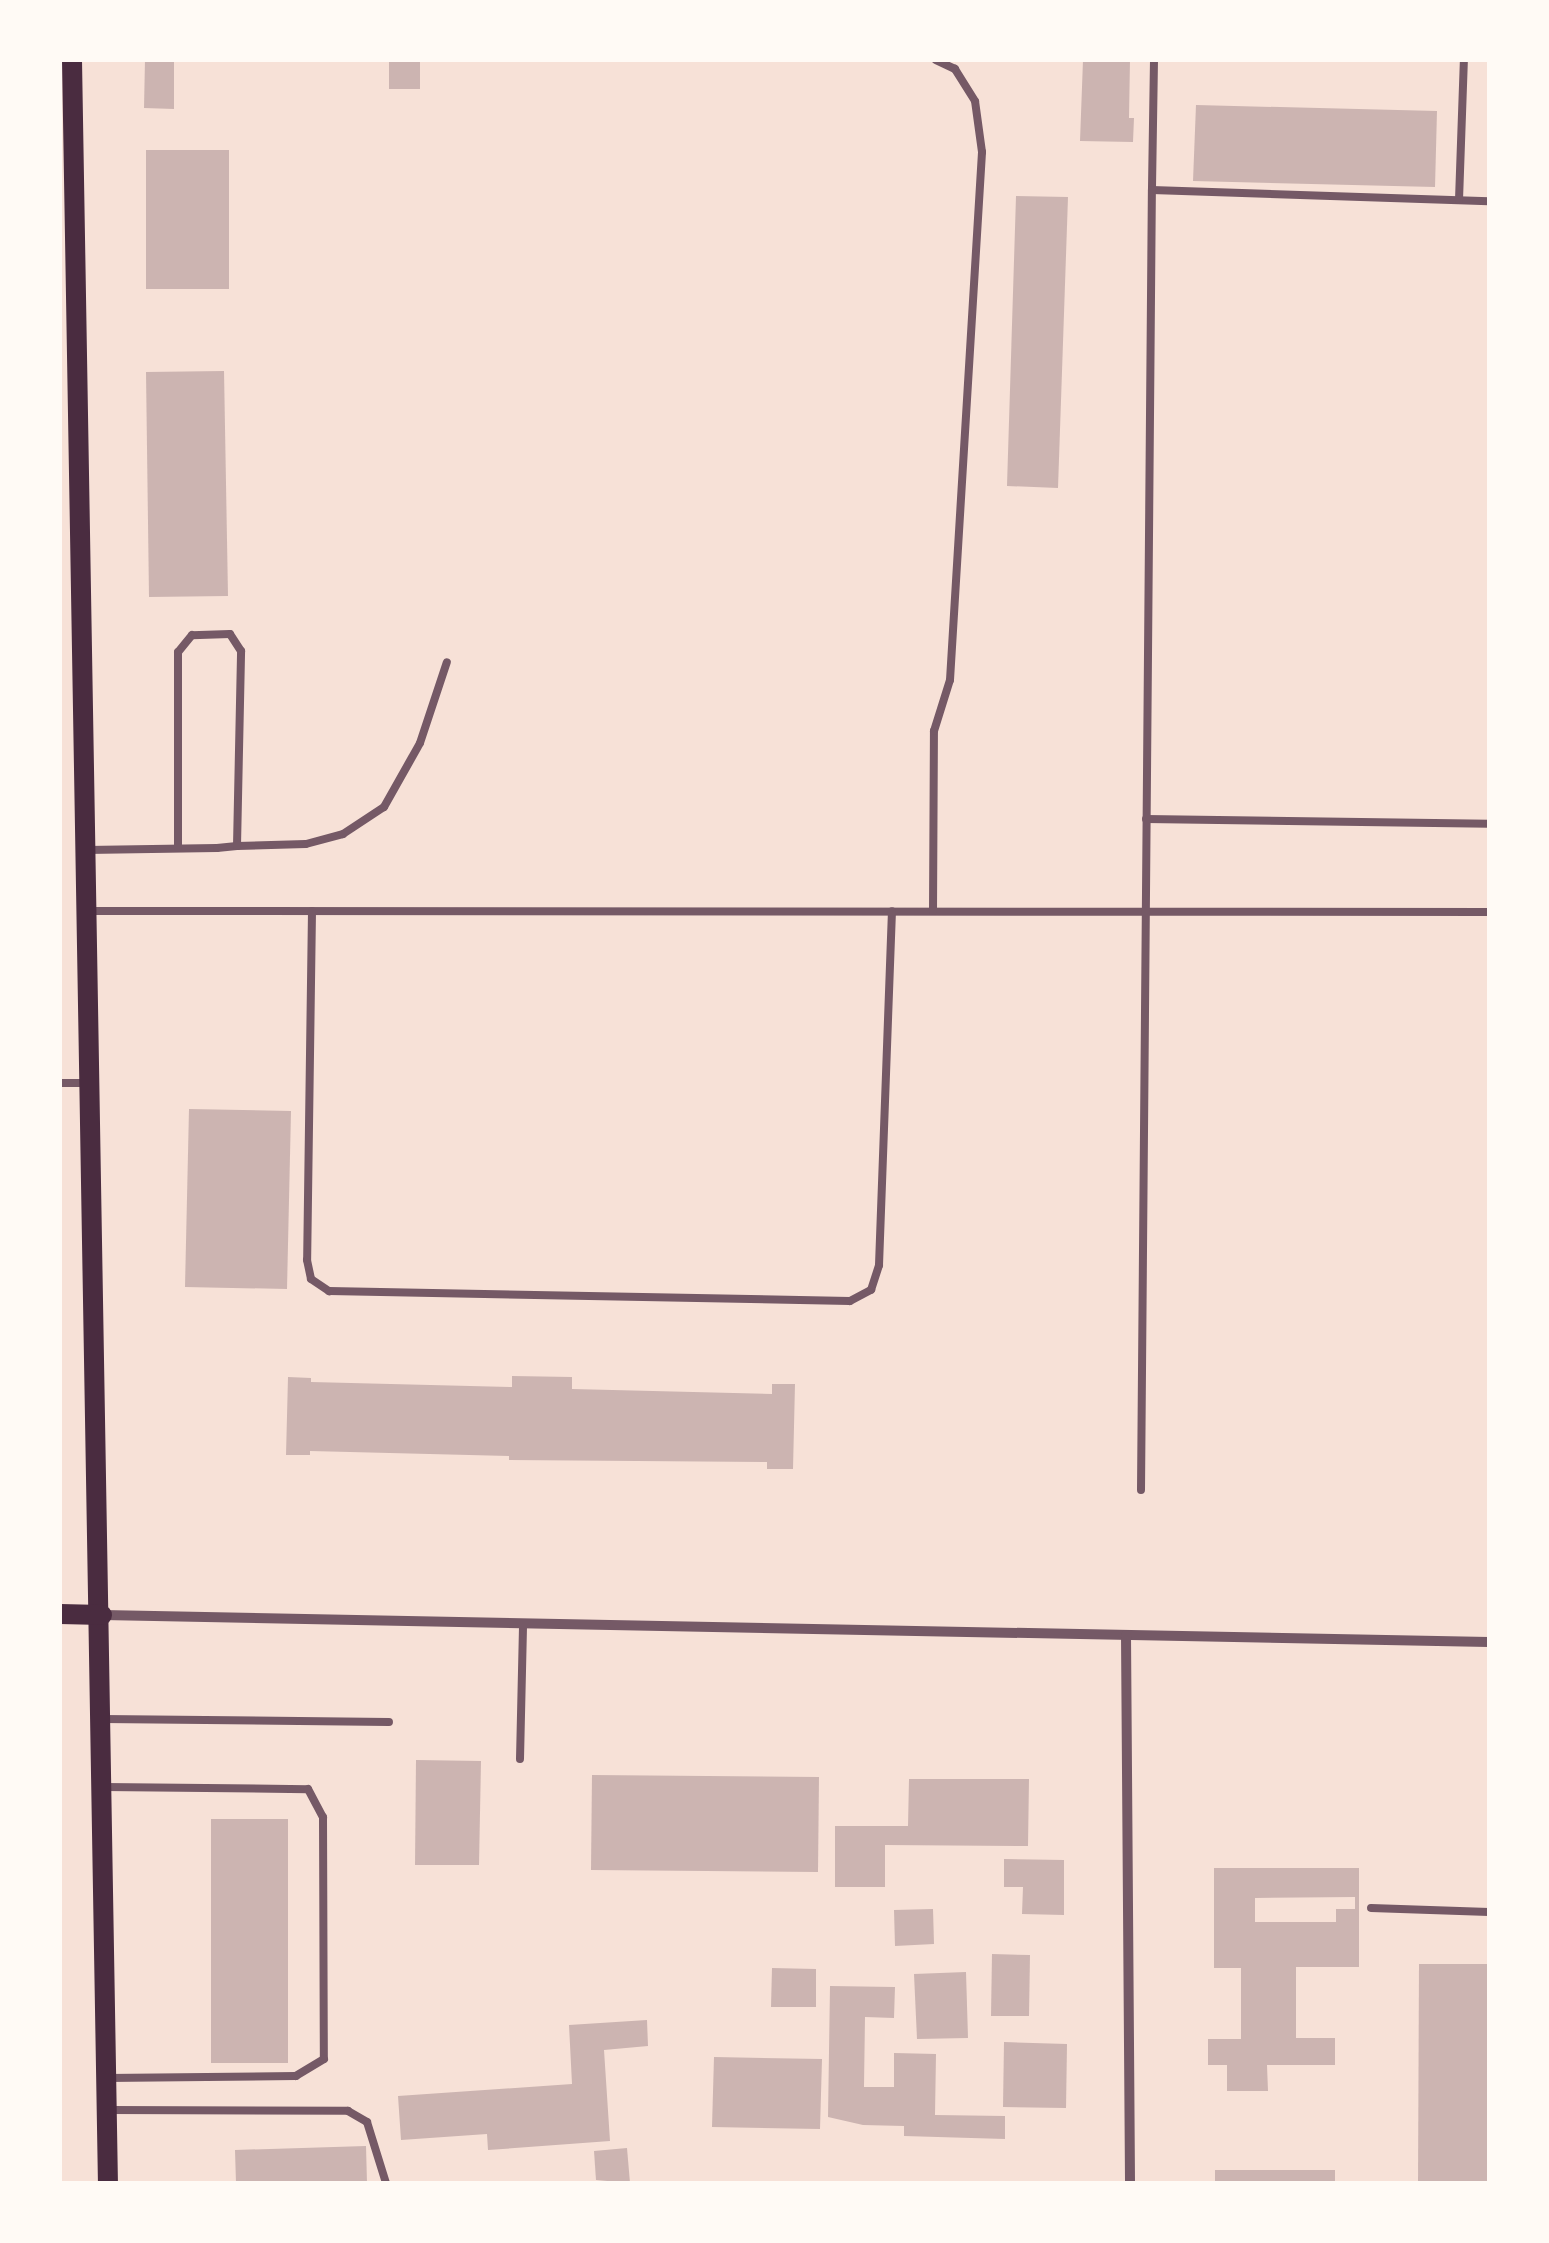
<!DOCTYPE html>
<html>
<head>
<meta charset="utf-8">
<style>
  body { margin:0 }
  #map { position:relative; width:1549px; height:2243px; overflow:hidden; background:#f7e1d7; font-family:"IBM Plex Sans",sans-serif }
  div>[style] { position:absolute }
  .building>* { inset:0; background:#ccb4b1 }
  .service>* { height:8px; margin:-4px; padding:0 4px; transform-origin:4px; border-radius:4px; background:#755966 }
  .minor>* { height:10px; margin:-5px; padding:0 5px; transform-origin:5px; border-radius:5px; background:#755966 }
  .secondary>* { height:20px; margin:-10px; padding:0 10px; transform-origin:10px; border-radius:10px; background:#4a2c40 }
  span { translate:-50% -50%; white-space:nowrap; text-align:center; line-height:1.15; -webkit-text-stroke:10px #fffaf5; paint-order:stroke }
  .frame { position:absolute; inset:0; border:62px solid #fffaf5; pointer-events:none }
</style>
</head>
<body>
<div id="map">
  <div class="building">
    <div style="clip-path:polygon(145px 60px,174px 60px,174px 109px,144px 108px)"></div>
    <div style="clip-path:polygon(389px 60px,420px 60px,420px 89px,389px 89px)"></div>
    <div style="clip-path:polygon(1083px 60px,1130px 60px,1129px 118px,1134px 118px,1133px 142px,1080px 141px)"></div>
    <div style="clip-path:polygon(1196px 105px,1437px 111px,1435px 187px,1193px 181px)"></div>
    <div style="clip-path:polygon(146px 150px,229px 150px,229px 289px,146px 289px)"></div>
    <div style="clip-path:polygon(1016px 196px,1068px 197px,1058px 488px,1007px 486px)"></div>
    <div style="clip-path:polygon(224px 371px,228px 596px,149px 597px,146px 372px)"></div>
    <div style="clip-path:polygon(189px 1109px,291px 1111px,287px 1289px,185px 1287px)"></div>
    <div style="clip-path:polygon(512px 1376px,572px 1377px,572px 1389px,772px 1394px,772px 1384px,795px 1384px,793px 1469px,767px 1469px,767px 1462px,509px 1460px,509px 1456px,310px 1451px,310px 1455px,286px 1455px,288px 1377px,311px 1378px,311px 1382px,512px 1387px)"></div>
    <div style="clip-path:polygon(416px 1760px,481px 1761px,479px 1865px,415px 1865px)"></div>
    <div style="clip-path:polygon(592px 1775px,819px 1777px,818px 1872px,591px 1870px)"></div>
    <div style="clip-path:polygon(909px 1779px,1029px 1779px,1028px 1846px,885px 1845px,885px 1887px,835px 1887px,835px 1826px,908px 1826px)"></div>
    <div style="clip-path:polygon(211px 1819px,288px 1819px,288px 2063px,211px 2063px)"></div>
    <div style="clip-path:polygon(1004px 1859px,1064px 1860px,1064px 1915px,1022px 1914px,1023px 1887px,1004px 1887px)"></div>
    <div style="clip-path:polygon(evenodd,1214px 1868px,1359px 1868px,1359px 1967px,1296px 1967px,1296px 2038px,1335px 2038px,1335px 2065px,1267px 2065px,1268px 2091px,1227px 2091px,1227px 2065px,1208px 2065px,1208px 2039px,1241px 2039px,1241px 1968px,1214px 1968px,1214px 1868px,1355px 1897px,1355px 1909px,1336px 1909px,1336px 1922px,1255px 1922px,1255px 1898px,1355px 1897px)"></div>
    <div style="clip-path:polygon(933px 1909px,934px 1944px,895px 1946px,894px 1910px)"></div>
    <div style="clip-path:polygon(992px 1954px,1030px 1955px,1029px 2016px,991px 2016px)"></div>
    <div style="clip-path:polygon(1419px 1964px,1489px 1964px,1489px 2183px,1418px 2183px)"></div>
    <div style="clip-path:polygon(772px 1968px,816px 1969px,816px 2007px,771px 2007px)"></div>
    <div style="clip-path:polygon(966px 1972px,968px 2038px,917px 2039px,914px 1974px)"></div>
    <div style="clip-path:polygon(830px 1986px,895px 1987px,894px 2018px,865px 2017px,864px 2087px,894px 2087px,894px 2053px,936px 2054px,935px 2115px,1005px 2116px,1005px 2139px,904px 2136px,904px 2126px,863px 2125px,828px 2117px)"></div>
    <div style="clip-path:polygon(647px 2020px,648px 2046px,604px 2050px,610px 2141px,488px 2150px,487px 2134px,401px 2140px,398px 2096px,572px 2084px,569px 2025px)"></div>
    <div style="clip-path:polygon(1004px 2042px,1067px 2044px,1066px 2108px,1003px 2107px)"></div>
    <div style="clip-path:polygon(714px 2057px,822px 2059px,820px 2129px,712px 2127px)"></div>
    <div style="clip-path:polygon(366px 2146px,367px 2183px,236px 2183px,235px 2150px)"></div>
    <div style="clip-path:polygon(627px 2148px,630px 2183px,596px 2180px,594px 2151px)"></div>
    <div style="clip-path:polygon(1215px 2170px,1335px 2170px,1335px 2183px,1215px 2183px)"></div>
  </div>
  <div class="service">
    <div style="left:1154px;top:60px;width:130px;rotate:90.9deg"></div>
    <div style="left:1152px;top:190px;width:337px;rotate:1.9deg"></div>
    <div style="left:1459px;top:200px;width:140px;rotate:-88deg"></div>
    <div style="left:1146px;top:819px;width:343px;rotate:0.8deg"></div>
    <div style="left:237px;top:846px;width:69px;rotate:-1.7deg"></div>
    <div style="left:306px;top:844px;width:38px;rotate:-15deg"></div>
    <div style="left:343px;top:834px;width:49px;rotate:-33.4deg"></div>
    <div style="left:384px;top:807px;width:73px;rotate:-60.6deg"></div>
    <div style="left:420px;top:743px;width:85px;rotate:-71.6deg"></div>
    <div style="left:87px;top:850px;width:130px;rotate:-0.9deg"></div>
    <div style="left:217px;top:848px;width:20px;rotate:-6deg"></div>
    <div style="left:237px;top:846px;width:195px;rotate:-88.8deg"></div>
    <div style="left:241px;top:651px;width:20px;rotate:-123deg"></div>
    <div style="left:230px;top:634px;width:38px;rotate:178deg"></div>
    <div style="left:192px;top:635px;width:22px;rotate:129deg"></div>
    <div style="left:178px;top:652px;width:196px;rotate:90deg"></div>
    <div style="left:88px;top:911px;width:1401px;rotate:0.04deg"></div>
    <div style="left:312px;top:911px;width:349px;rotate:90.8deg"></div>
    <div style="left:307px;top:1260px;width:19px;rotate:78deg"></div>
    <div style="left:311px;top:1279px;width:22px;rotate:34deg"></div>
    <div style="left:329px;top:1291px;width:521px;rotate:1.1deg"></div>
    <div style="left:850px;top:1301px;width:24px;rotate:-28deg"></div>
    <div style="left:871px;top:1290px;width:26px;rotate:-72deg"></div>
    <div style="left:879px;top:1265px;width:354px;rotate:-87.9deg"></div>
    <div style="left:933px;top:911px;width:180px;rotate:-89.7deg"></div>
    <div style="left:934px;top:731px;width:53px;rotate:-72.6deg"></div>
    <div style="left:950px;top:680px;width:529px;rotate:-86.53deg"></div>
    <div style="left:982px;top:152px;width:51px;rotate:-97.8deg"></div>
    <div style="left:975px;top:101px;width:38px;rotate:-122deg"></div>
    <div style="left:955px;top:69px;width:21px;rotate:-155deg"></div>
    <div style="left:60px;top:1083px;width:25px"></div>
    <div style="left:1141px;top:1490px;width:1300px;rotate:-89.52deg"></div>
    <div style="left:103px;top:1719px;width:286px;rotate:0.6deg"></div>
    <div style="left:520px;top:1759px;width:136px;rotate:-88.7deg"></div>
    <div style="left:104px;top:1787px;width:204px;rotate:0.6deg"></div>
    <div style="left:308px;top:1789px;width:32px;rotate:62deg"></div>
    <div style="left:323px;top:1817px;width:242px;rotate:89.8deg"></div>
    <div style="left:324px;top:2059px;width:33px;rotate:149deg"></div>
    <div style="left:296px;top:2076px;width:189px;rotate:179.4deg"></div>
    <div style="left:1371px;top:1908px;width:118px;rotate:1.9deg"></div>
    <div style="left:109px;top:2110px;width:239px;rotate:0.2deg"></div>
    <div style="left:348px;top:2111px;width:22px;rotate:30deg"></div>
    <div style="left:367px;top:2122px;width:64px;rotate:72.7deg"></div>
  </div>
  <div class="minor">
    <div style="left:103px;top:1615px;width:1386px;rotate:1.12deg"></div>
    <div style="left:1126px;top:1635px;width:548px;rotate:89.58deg"></div>
  </div>
  <div class="secondary">
    <div style="left:72px;top:60px;width:2123px;rotate:89.03deg"></div>
    <div style="left:60px;top:1614px;width:42px;rotate:1.4deg"></div>
  </div>
  <div class="frame"></div>
</div>
</body>
</html>
